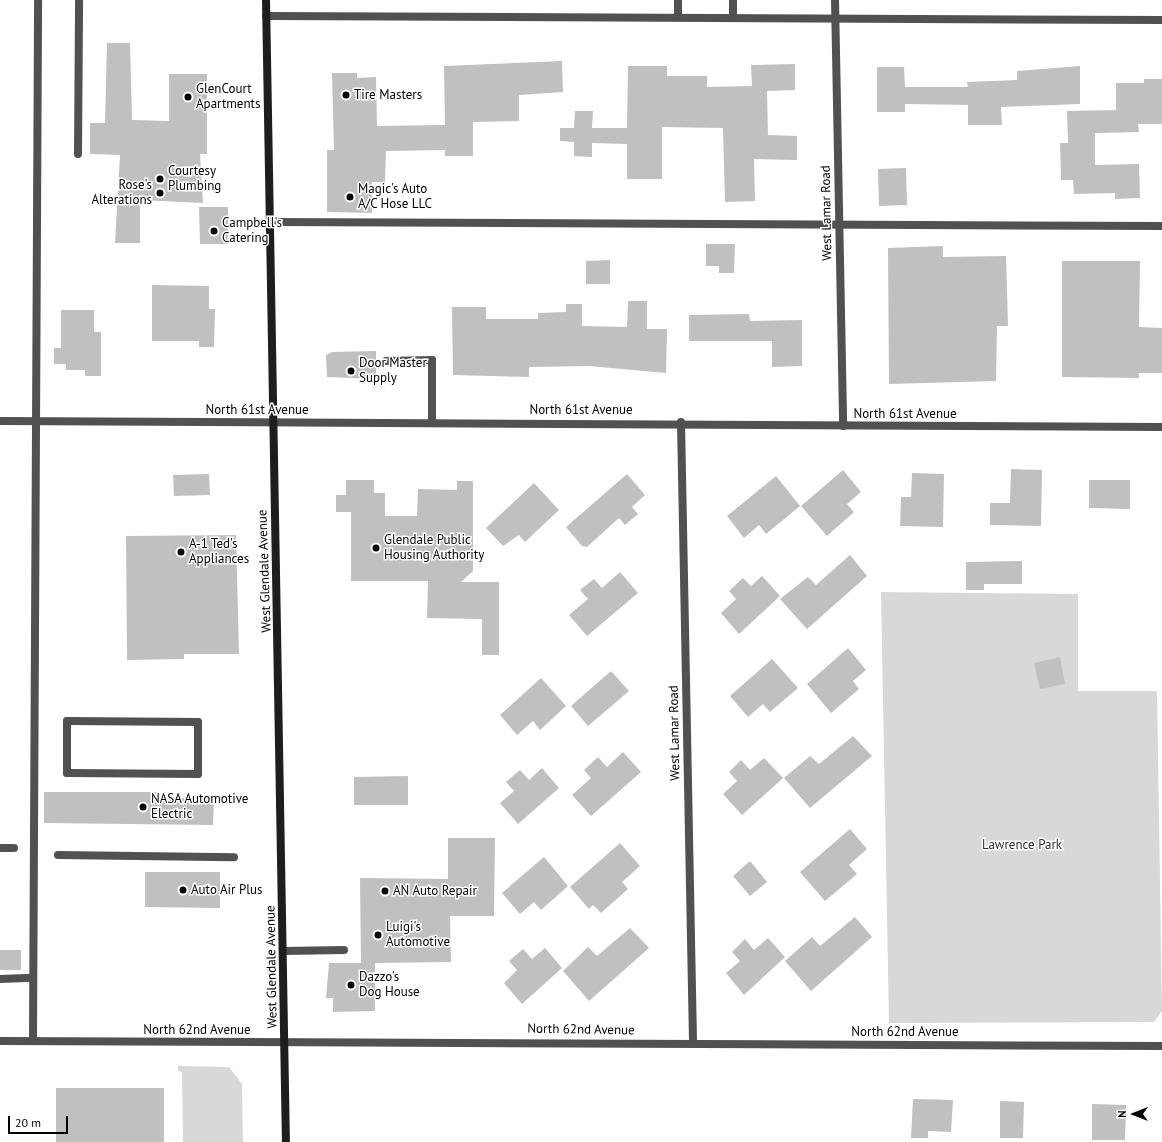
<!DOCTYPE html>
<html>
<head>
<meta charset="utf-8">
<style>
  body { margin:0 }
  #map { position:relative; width:1162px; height:1142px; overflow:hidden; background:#fff; font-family:"PT Sans",sans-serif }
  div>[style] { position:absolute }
  .green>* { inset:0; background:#d8d8d8 }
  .building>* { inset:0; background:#c0c0c0 }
  .lane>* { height:8px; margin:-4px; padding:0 4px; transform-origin:4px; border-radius:4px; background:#515151 }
  .street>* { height:8px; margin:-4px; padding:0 4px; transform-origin:4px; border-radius:4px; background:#515151 }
  .secondary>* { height:8px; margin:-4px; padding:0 4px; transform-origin:4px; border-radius:4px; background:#1e1e1e }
  .dots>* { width:11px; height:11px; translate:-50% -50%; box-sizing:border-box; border:2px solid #fff; border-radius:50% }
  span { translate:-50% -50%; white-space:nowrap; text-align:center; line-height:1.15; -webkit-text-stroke:3px #fff; paint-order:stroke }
  .poi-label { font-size:13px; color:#000 }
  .left { translate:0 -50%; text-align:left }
  .right { translate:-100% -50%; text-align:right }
  .street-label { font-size:13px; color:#000 }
  .park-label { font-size:13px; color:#2f2f2f }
  .north { position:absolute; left:1114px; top:1094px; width:40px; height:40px; -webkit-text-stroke:3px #fff; paint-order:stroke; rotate:270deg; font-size:11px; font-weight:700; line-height:16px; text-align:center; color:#000 }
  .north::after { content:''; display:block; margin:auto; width:14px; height:18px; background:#000; clip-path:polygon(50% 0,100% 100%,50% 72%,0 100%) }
  .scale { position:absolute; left:8px; top:1116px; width:60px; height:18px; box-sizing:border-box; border:2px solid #000; border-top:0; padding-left:5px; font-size:12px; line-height:14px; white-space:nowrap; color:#000; -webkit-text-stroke:3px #fff; paint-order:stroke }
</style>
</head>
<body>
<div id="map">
  <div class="green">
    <div style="clip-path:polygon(881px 592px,1078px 594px,1078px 691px,1157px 691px,1162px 1011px,1154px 1022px,889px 1023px)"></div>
    <div style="clip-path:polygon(178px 1066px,229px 1067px,242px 1084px,243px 1142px,183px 1142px,182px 1072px,178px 1071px)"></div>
  </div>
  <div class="building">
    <div style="clip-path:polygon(107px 43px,130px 43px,132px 120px,169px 121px,169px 74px,207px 74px,207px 154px,200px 154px,203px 203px,140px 200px,140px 243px,115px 243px,120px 155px,90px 154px,90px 123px,105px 123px)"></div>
    <div style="clip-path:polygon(562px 61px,563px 92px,519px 95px,519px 121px,473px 122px,473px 156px,445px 156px,445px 150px,386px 151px,385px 182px,372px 182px,372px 213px,327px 212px,327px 150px,334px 150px,332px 73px,357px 73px,357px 78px,376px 77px,377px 126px,445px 125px,444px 66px)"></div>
    <div style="clip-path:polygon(795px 64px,795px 90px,767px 91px,768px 135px,797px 136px,797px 160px,754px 159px,755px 201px,725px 202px,723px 128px,662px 127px,662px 179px,627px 179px,627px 144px,592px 143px,592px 157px,574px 156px,574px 142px,560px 141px,560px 128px,574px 128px,575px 111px,593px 111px,592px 128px,627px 128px,628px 66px,667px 66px,667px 76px,707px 76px,707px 87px,752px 86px,751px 65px)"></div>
    <div style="clip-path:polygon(1080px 66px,1080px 104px,1001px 107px,1002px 125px,968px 125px,968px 105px,905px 104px,905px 112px,877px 112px,877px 67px,904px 67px,905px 87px,968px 87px,967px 82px,1017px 80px,1017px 71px)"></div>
    <div style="clip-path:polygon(1144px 79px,1162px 79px,1162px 124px,1138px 124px,1139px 132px,1095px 133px,1095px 165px,1139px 164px,1140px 198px,1115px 199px,1115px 193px,1074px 194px,1073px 180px,1061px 180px,1060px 143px,1068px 143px,1067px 111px,1116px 110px,1116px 83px,1144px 83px)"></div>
    <div style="clip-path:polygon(906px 168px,907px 205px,879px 206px,878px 169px)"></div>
    <div style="clip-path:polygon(199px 207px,228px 207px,228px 244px,200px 244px)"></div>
    <div style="clip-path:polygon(706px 244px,735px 244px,734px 273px,719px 273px,719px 266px,706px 266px)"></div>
    <div style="clip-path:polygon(943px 246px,943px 257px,1006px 256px,1008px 326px,997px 326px,996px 381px,889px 384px,888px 248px)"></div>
    <div style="clip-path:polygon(610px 260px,610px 284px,586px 284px,586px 261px)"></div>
    <div style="clip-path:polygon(1062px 261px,1140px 261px,1139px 327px,1162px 328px,1162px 373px,1139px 373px,1139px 378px,1062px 377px)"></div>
    <div style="clip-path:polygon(152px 285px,209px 286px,209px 309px,215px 309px,214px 347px,199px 347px,199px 341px,152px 341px)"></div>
    <div style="clip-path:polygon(628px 301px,647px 301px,647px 329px,667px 329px,666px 373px,589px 366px,529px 367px,529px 377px,453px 375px,452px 307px,486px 307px,486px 319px,538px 319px,538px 313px,566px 312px,566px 304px,582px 304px,582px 326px,627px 327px)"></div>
    <div style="clip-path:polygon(61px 310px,94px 310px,94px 332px,101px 332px,101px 376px,85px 376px,85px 370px,66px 370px,66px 364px,54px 364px,54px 348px,61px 348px)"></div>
    <div style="clip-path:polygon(749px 314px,750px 321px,802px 320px,802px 366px,772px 367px,772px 341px,689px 341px,689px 315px)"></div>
    <div style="clip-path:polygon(376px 351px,376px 379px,327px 377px,326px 355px,332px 352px)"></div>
    <div style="clip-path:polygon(1011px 469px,1042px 470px,1041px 526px,990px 525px,990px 503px,1010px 503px)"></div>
    <div style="clip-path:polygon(843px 470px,861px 492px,847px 504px,854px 512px,827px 536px,801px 506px)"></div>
    <div style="clip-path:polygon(912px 473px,944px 474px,943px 527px,900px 526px,901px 497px,911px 497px)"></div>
    <div style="clip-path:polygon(209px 474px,210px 495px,174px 496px,173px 475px)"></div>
    <div style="clip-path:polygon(627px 474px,645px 495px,632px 507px,638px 514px,625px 525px,619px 518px,587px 547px,582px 546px,566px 527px)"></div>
    <div style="clip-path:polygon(776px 476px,800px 506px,766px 534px,759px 525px,744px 538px,727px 516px)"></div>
    <div style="clip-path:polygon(346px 480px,374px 480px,374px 493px,385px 493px,385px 516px,417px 516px,418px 489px,457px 490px,457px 481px,473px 481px,473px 571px,461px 582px,499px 582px,499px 655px,482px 655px,482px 619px,427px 618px,428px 581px,351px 581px,351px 512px,336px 512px,336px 495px,346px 495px)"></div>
    <div style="clip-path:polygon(1089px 480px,1130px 480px,1130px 509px,1089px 508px)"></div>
    <div style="clip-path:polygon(534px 483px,559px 510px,525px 542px,519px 535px,503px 546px,486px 528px)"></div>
    <div style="clip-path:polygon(236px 535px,239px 654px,184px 654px,184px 659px,127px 660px,126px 536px)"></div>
    <div style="clip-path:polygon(850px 555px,867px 576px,807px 629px,780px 599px,808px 577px,816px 585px)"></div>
    <div style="clip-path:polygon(1022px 561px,1022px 584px,984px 584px,984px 590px,966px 590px,966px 562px)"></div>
    <div style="clip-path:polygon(620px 572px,638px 593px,587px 636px,569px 615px,588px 599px,580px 590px,594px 579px,602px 588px)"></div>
    <div style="clip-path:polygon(762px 576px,780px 596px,739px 634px,721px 613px,736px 599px,729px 591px,743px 578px,751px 586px)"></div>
    <div style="clip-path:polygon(848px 648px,866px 670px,853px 681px,859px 689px,831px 713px,807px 684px)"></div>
    <div style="clip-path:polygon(1060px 657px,1065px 684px,1040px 689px,1034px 663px)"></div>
    <div style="clip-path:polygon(772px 659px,798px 688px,770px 712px,763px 704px,748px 717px,730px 696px)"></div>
    <div style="clip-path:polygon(611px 671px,629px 691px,588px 726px,571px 706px)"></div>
    <div style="clip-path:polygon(541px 678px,566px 706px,540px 730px,533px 721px,517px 735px,500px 715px)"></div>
    <div style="clip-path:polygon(853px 736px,872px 756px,810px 808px,784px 778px,810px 756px,819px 764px)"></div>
    <div style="clip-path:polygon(623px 752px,641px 772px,591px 816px,572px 795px,591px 778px,584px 770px,598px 757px,607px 767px)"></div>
    <div style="clip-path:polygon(764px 758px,783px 778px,742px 815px,723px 794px,737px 781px,729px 772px,741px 760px,750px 770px)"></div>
    <div style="clip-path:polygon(542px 768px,559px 788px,518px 824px,500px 803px,514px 791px,506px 782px,520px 770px,529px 780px)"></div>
    <div style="clip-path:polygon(408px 776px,408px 805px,354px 805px,354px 777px)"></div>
    <div style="clip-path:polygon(44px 792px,160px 792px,160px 798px,214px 798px,213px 825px,44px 823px)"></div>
    <div style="clip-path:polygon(850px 829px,867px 849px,849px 865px,857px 874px,825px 901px,800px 872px)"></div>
    <div style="clip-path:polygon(448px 838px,495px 838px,494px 916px,450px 916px,451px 962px,375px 963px,375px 1011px,333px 1012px,333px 998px,326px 998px,329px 963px,361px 963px,360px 878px,448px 879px)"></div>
    <div style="clip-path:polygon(620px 843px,640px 866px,622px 882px,628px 889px,601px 913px,593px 905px,589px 909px,570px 887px)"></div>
    <div style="clip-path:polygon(544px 857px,568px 886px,541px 910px,534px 902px,520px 914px,502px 893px)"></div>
    <div style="clip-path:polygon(750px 861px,767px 882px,750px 896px,733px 876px)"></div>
    <div style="clip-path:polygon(145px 872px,220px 872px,220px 908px,145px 907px)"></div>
    <div style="clip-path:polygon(855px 917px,872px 937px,811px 991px,785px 961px,812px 937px,820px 946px)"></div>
    <div style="clip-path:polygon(630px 928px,649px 948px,589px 1001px,563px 971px,588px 947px,597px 956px)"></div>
    <div style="clip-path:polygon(768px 938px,785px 957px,744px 995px,726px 973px,740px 961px,732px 952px,745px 939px,754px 950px)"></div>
    <div style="clip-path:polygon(545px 948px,562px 968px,522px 1004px,504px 983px,517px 970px,509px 961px,523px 949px,532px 959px)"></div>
    <div style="clip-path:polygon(0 950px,21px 950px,21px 970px,0 970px)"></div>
    <div style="clip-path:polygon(56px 1088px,164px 1088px,164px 1142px,56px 1142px)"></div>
    <div style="clip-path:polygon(913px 1099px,953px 1100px,951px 1132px,928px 1131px,928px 1138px,911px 1138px)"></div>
    <div style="clip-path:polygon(1000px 1101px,1024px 1102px,1023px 1138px,1000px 1138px)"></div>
    <div style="clip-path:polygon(1092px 1104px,1126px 1105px,1125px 1140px,1092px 1140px)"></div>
  </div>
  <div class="lane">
    <div style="left:678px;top:0;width:16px;rotate:90deg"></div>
    <div style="left:733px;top:0;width:18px;rotate:90deg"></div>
    <div style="left:78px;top:154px;width:154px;rotate:-89.6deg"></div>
    <div style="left:270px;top:222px;width:892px;rotate:0.26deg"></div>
    <div style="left:386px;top:361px;width:46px;rotate:-1.2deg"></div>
    <div style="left:432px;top:360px;width:61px;rotate:90deg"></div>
    <div style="left:67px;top:721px;width:131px;rotate:0.4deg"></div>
    <div style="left:198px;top:722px;width:52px;rotate:90deg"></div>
    <div style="left:198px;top:774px;width:131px;rotate:-179.6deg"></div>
    <div style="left:67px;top:773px;width:52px;rotate:-90deg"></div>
    <div style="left:0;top:848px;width:14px"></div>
    <div style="left:58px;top:855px;width:176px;rotate:0.7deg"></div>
    <div style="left:284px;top:951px;width:60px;rotate:-1deg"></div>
    <div style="left:0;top:979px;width:33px;rotate:-2deg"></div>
    <div style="left:33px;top:1041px;width:1041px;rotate:-89.72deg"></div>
  </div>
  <div class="street">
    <div style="left:835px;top:0;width:426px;rotate:88.9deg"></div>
    <div style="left:266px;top:16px;width:896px;rotate:0.26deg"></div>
    <div style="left:0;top:421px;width:1162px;rotate:0.3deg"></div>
    <div style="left:681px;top:422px;width:621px;rotate:88.89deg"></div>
    <div style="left:0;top:1041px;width:1162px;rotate:0.25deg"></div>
  </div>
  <div class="secondary">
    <div style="left:266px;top:0;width:1142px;rotate:89deg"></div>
  </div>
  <div class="dots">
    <div style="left:346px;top:95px;background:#000"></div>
    <div style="left:188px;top:97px;background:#000"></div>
    <div style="left:160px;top:179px;background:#000"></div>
    <div style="left:160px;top:193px;background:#000"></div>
    <div style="left:350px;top:197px;background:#000"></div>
    <div style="left:214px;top:231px;background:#000"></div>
    <div style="left:351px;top:371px;background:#000"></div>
    <div style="left:376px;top:548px;background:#000"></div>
    <div style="left:181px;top:552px;background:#000"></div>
    <div style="left:143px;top:807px;background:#000"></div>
    <div style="left:183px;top:890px;background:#000"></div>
    <div style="left:385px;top:891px;background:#000"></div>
    <div style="left:378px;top:935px;background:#000"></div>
    <div style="left:351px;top:985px;background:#000"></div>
  </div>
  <div class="poi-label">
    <span class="left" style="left:196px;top:97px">GlenCourt<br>Apartments</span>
    <span class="left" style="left:354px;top:95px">Tire Masters</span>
    <span class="left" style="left:168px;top:179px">Courtesy<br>Plumbing</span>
    <span class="right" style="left:152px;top:193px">Rose's<br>Alterations</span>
    <span class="left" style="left:358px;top:197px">Magic's Auto<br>A/C Hose LLC</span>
    <span class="left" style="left:222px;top:231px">Campbell's<br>Catering</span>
    <span class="left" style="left:359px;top:371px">Door Master<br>Supply</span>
    <span class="left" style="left:384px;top:548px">Glendale Public<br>Housing Authority</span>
    <span class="left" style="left:189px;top:552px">A-1 Ted's<br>Appliances</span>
    <span class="left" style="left:151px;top:807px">NASA Automotive<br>Electric</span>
    <span class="left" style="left:191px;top:890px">Auto Air Plus</span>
    <span class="left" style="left:393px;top:891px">AN Auto Repair</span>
    <span class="left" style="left:386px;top:935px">Luigi's<br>Automotive</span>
    <span class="left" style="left:359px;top:985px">Dazzo's<br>Dog House</span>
  </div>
  <div class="street-label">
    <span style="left:827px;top:213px;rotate:-91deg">West Lamar Road</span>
    <span style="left:257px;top:410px">North 61st Avenue</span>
    <span style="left:581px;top:410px">North 61st Avenue</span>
    <span style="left:905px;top:414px">North 61st Avenue</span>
    <span style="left:265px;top:571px;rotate:-92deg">West Glendale Avenue</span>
    <span style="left:675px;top:733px;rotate:-91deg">West Lamar Road</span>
    <span style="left:272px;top:967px;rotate:-91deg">West Glendale Avenue</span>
    <span style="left:197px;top:1030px">North 62nd Avenue</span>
    <span style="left:581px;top:1030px;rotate:1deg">North 62nd Avenue</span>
    <span style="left:905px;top:1032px">North 62nd Avenue</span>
  </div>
  <div class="park-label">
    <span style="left:1022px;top:845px">Lawrence Park</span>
  </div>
  <div class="north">N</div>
  <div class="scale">20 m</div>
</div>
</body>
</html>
